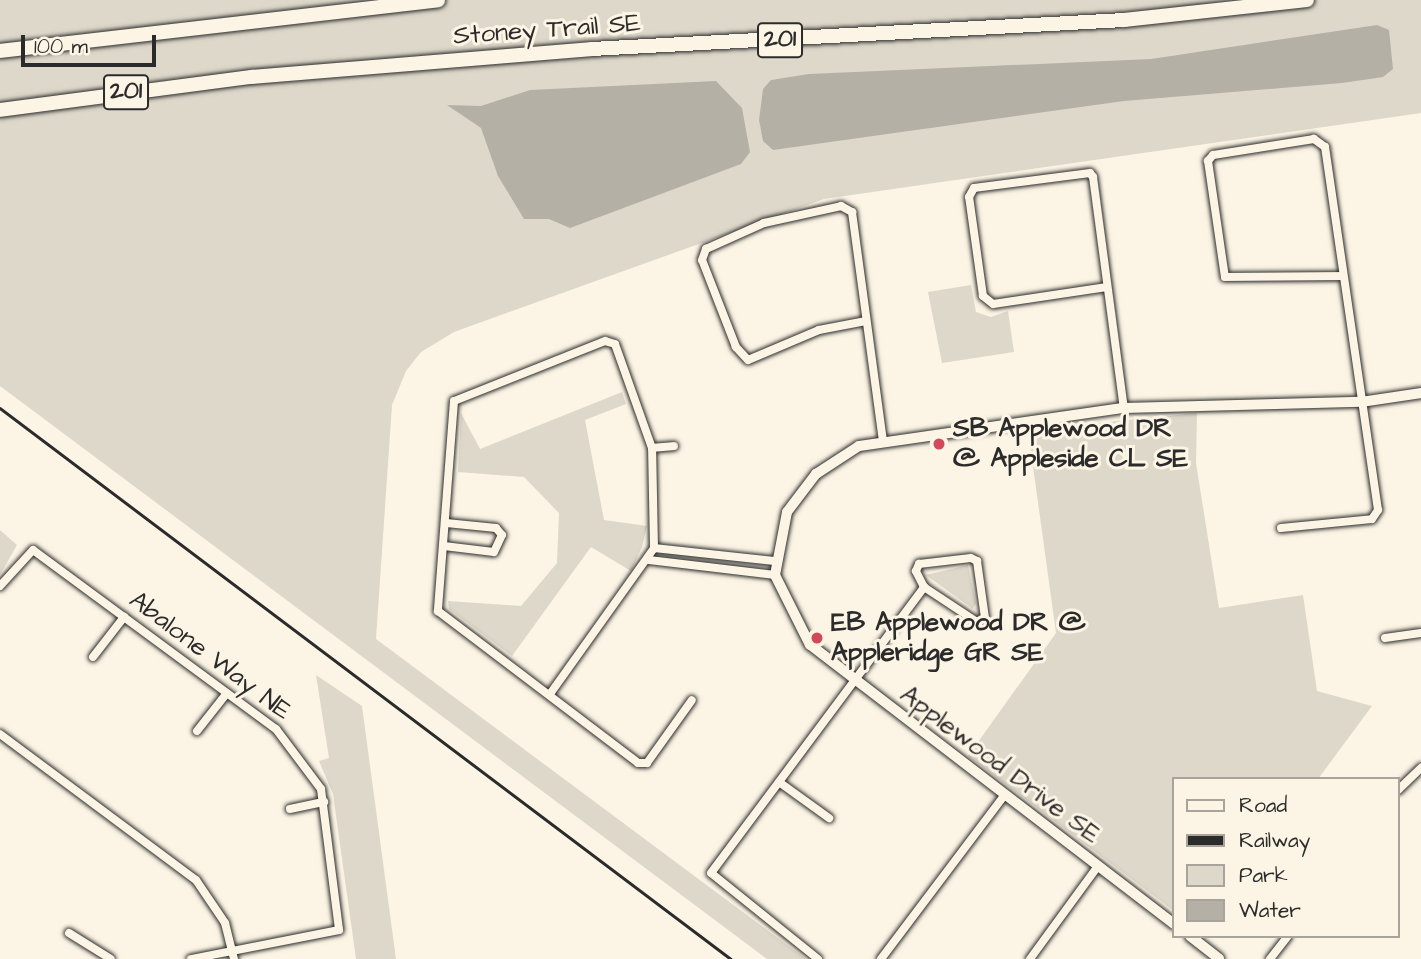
<!DOCTYPE html>
<html>
<head>
<meta charset="utf-8">
<style>
  body { margin:0 }
  #map { position:relative; width:1421px; height:959px; overflow:hidden; background:#fcf5e5; font-family:"Architects Daughter",sans-serif }
  div>[style] { position:absolute }
  .green>* { inset:0; background:#ded8ca }
  .water>* { inset:0; background:#b4b0a5 }
  .roads { filter:drop-shadow(0 0 2px #2b2b2b) drop-shadow(0 0 2px #2b2b2b) }
  .minor>* { height:8px; margin:-4px; padding:0 4px; transform-origin:4px; border-radius:4px; background:#fcf5e5 }
  .tertiary>* { height:10px; margin:-5px; padding:0 5px; transform-origin:5px; border-radius:5px; background:#fcf5e5 }
  .motorway>* { height:14px; margin:-7px; padding:0 7px; transform-origin:7px; border-radius:7px; background:#fcf5e5 }
  .rail>* { height:2.5px; margin:-1.25px; padding:0 1.25px; transform-origin:1.25px; border-radius:1.25px; background:#2b2b2b }
  .dots>* { width:19px; height:19px; translate:-50% -50%; box-sizing:border-box; border:4px solid #fcf5e5; border-radius:50% }
  span { translate:-50% -50%; white-space:nowrap; text-align:center; line-height:1.15; -webkit-text-stroke:6px #fcf5e5; paint-order:stroke }
  .shield-label span { padding:2px 5px; background:#fcf5e5; border:2px solid; border-radius:5px; -webkit-text-stroke-width:0 }
  .shield-label { font-size:24px; color:#2b2b2b; font-weight:700 }
  .street-label { font-size:26px; color:#2b2b2b }
  .poi-label { font-size:26px; color:#2b2b2b; font-weight:700 }
  .left { translate:0 -50%; text-align:left }
  .legend { position:absolute; left:1172px; top:777px; width:228px; height:161px; box-sizing:border-box; background:#fcf5e5; border:2px solid #a8a49b; margin:0; padding:9px 12px; list-style:none; font-size:21px; color:#2b2b2b }
  .legend li { display:flex; align-items:center; gap:14px; height:35px }
  .legend b { width:35px; border:2px solid #a8a49b }
  .scale { position:absolute; left:21px; top:35px; width:135px; height:32px; box-sizing:border-box; border:4px solid #2b2b2b; border-top:0; padding-left:9px; font-size:21px; line-height:24px; white-space:nowrap; color:#2b2b2b; -webkit-text-stroke:5px #fcf5e5; paint-order:stroke }
</style>
</head>
<body>
<div id="map">
  <div class="green">
    <div style="clip-path:polygon(0 0,1421px 0,1421px 113px,824px 199px,454px 332px,421px 352px,406px 371px,392px 405px,376px 639px,806px 959px,767px 959px,0 386px)"></div>
    <div style="clip-path:polygon(971px 285px,976px 312px,991px 317px,1008px 311px,1014px 352px,942px 363px,928px 292px)"></div>
    <div style="clip-path:polygon(622px 392px,626px 404px,585px 420px,604px 520px,647px 526px,642px 547px,631px 571px,591px 547px,512px 656px,449px 609px,448px 601px,521px 606px,557px 563px,559px 513px,524px 477px,458px 472px,461px 413px,480px 449px)"></div>
    <div style="clip-path:polygon(1197px 413px,1196px 463px,1219px 608px,1303px 595px,1317px 691px,1372px 706px,1318px 779px,1174px 779px,1174px 911px,968px 756px,1056px 633px,1028px 430px)"></div>
    <div style="clip-path:polygon(0 530px,17px 545px,0 575px)"></div>
    <div style="clip-path:polygon(968px 565px,976px 603px,973px 609px,926px 575px)"></div>
    <div style="clip-path:polygon(316px 675px,362px 706px,396px 959px,356px 959px,333px 794px,319px 761px,329px 758px)"></div>
  </div>
  <div class="water">
    <div style="clip-path:polygon(1377px 25px,1389px 30px,1393px 69px,1383px 77px,1342px 83px,1124px 101px,773px 150px,763px 141px,759px 120px,763px 89px,771px 80px,809px 74px,1151px 59px)"></div>
    <div style="clip-path:polygon(716px 81px,742px 108px,750px 152px,741px 164px,570px 228px,549px 219px,524px 219px,498px 176px,481px 128px,447px 105px,481px 106px,530px 90px)"></div>
  </div>
  <div class="roads">
    <div class="minor">
      <div style="left:1107px;top:287px;width:115px;rotate:171.5deg"></div>
      <div style="left:993px;top:304px;width:13px;rotate:-141deg"></div>
      <div style="left:983px;top:296px;width:100px;rotate:-98deg"></div>
      <div style="left:969px;top:197px;width:10px;rotate:-61deg"></div>
      <div style="left:974px;top:188px;width:117px;rotate:-7.4deg"></div>
      <div style="left:1090px;top:173px;width:5px;rotate:53deg"></div>
      <div style="left:1093px;top:177px;width:233px;rotate:82.4deg"></div>
      <div style="left:866px;top:321px;width:48px;rotate:169.2deg"></div>
      <div style="left:819px;top:330px;width:77px;rotate:157.1deg"></div>
      <div style="left:748px;top:360px;width:18px;rotate:-133deg"></div>
      <div style="left:736px;top:347px;width:93px;rotate:-111.3deg"></div>
      <div style="left:702px;top:260px;width:12px;rotate:-70deg"></div>
      <div style="left:706px;top:249px;width:64px;rotate:-24.1deg"></div>
      <div style="left:764px;top:223px;width:79px;rotate:-12.4deg"></div>
      <div style="left:841px;top:206px;width:13px;rotate:29deg"></div>
      <div style="left:852px;top:212px;width:232px;rotate:82.3deg"></div>
      <div style="left:652px;top:448px;width:22px;rotate:-5deg"></div>
      <div style="left:1281px;top:528px;width:91px;rotate:-5.6deg"></div>
      <div style="left:1372px;top:519px;width:11px;rotate:-56deg"></div>
      <div style="left:1378px;top:510px;width:367px;rotate:-98.3deg"></div>
      <div style="left:1325px;top:147px;width:14px;rotate:-144deg"></div>
      <div style="left:1314px;top:139px;width:102px;rotate:171deg"></div>
      <div style="left:1213px;top:155px;width:8px;rotate:130deg"></div>
      <div style="left:1208px;top:161px;width:117px;rotate:81.7deg"></div>
      <div style="left:1225px;top:277px;width:117px;rotate:-0.5deg"></div>
      <div style="left:444px;top:546px;width:50px;rotate:6.8deg"></div>
      <div style="left:494px;top:552px;width:19px;rotate:-65deg"></div>
      <div style="left:502px;top:535px;width:9px;rotate:-131deg"></div>
      <div style="left:496px;top:528px;width:50px;rotate:-174.3deg"></div>
      <div style="left:654px;top:548px;width:121px;rotate:6.2deg"></div>
      <div style="left:971px;top:558px;width:7px;rotate:27deg"></div>
      <div style="left:977px;top:561px;width:58px;rotate:82deg"></div>
      <div style="left:985px;top:618px;width:9px;rotate:153deg"></div>
      <div style="left:977px;top:622px;width:64px;rotate:-146.6deg"></div>
      <div style="left:924px;top:587px;width:18px;rotate:-117deg"></div>
      <div style="left:916px;top:571px;width:8px;rotate:-67deg"></div>
      <div style="left:919px;top:564px;width:52px;rotate:-6.6deg"></div>
      <div style="left:649px;top:560px;width:127px;rotate:6.8deg"></div>
      <div style="left:0;top:586px;width:49px;rotate:-47.5deg"></div>
      <div style="left:33px;top:550px;width:302px;rotate:36.4deg"></div>
      <div style="left:276px;top:729px;width:75px;rotate:53.1deg"></div>
      <div style="left:321px;top:789px;width:142px;rotate:82.7deg"></div>
      <div style="left:339px;top:930px;width:151px;rotate:168.9deg"></div>
      <div style="left:1385px;top:638px;width:36px;rotate:-8deg"></div>
      <div style="left:93px;top:657px;width:51px;rotate:-52.2deg"></div>
      <div style="left:550px;top:694px;width:179px;rotate:-54.5deg"></div>
      <div style="left:654px;top:548px;width:100px;rotate:-91.1deg"></div>
      <div style="left:652px;top:448px;width:110px;rotate:-109.6deg"></div>
      <div style="left:615px;top:344px;width:10px;rotate:-163deg"></div>
      <div style="left:605px;top:341px;width:162px;rotate:158.3deg"></div>
      <div style="left:454px;top:401px;width:211px;rotate:94.4deg"></div>
      <div style="left:438px;top:611px;width:251px;rotate:37.2deg"></div>
      <div style="left:638px;top:763px;width:9px"></div>
      <div style="left:647px;top:763px;width:77px;rotate:-54.5deg"></div>
      <div style="left:197px;top:731px;width:48px;rotate:-51.7deg"></div>
      <div style="left:0;top:734px;width:244px;rotate:36.7deg"></div>
      <div style="left:196px;top:880px;width:52px;rotate:56deg"></div>
      <div style="left:225px;top:923px;width:37px;rotate:76deg"></div>
      <div style="left:779px;top:782px;width:62px;rotate:35.8deg"></div>
      <div style="left:1398px;top:790px;width:32px;rotate:-44deg"></div>
      <div style="left:290px;top:809px;width:35px;rotate:-12deg"></div>
      <div style="left:69px;top:933px;width:49px;rotate:31.8deg"></div>
      <div style="left:818px;top:959px;width:137px;rotate:-141.2deg"></div>
      <div style="left:711px;top:873px;width:357px;rotate:-53.3deg"></div>
      <div style="left:881px;top:959px;width:204px;rotate:-53deg"></div>
      <div style="left:1030px;top:959px;width:115px;rotate:-53.8deg"></div>
      <div style="left:1270px;top:959px;width:29px;rotate:-52deg"></div>
    </div>
    <div class="tertiary">
      <div style="left:1174px;top:924px;width:459px;rotate:-142.5deg"></div>
      <div style="left:810px;top:645px;width:78px;rotate:-116.6deg"></div>
      <div style="left:775px;top:575px;width:64px;rotate:-79.2deg"></div>
      <div style="left:787px;top:512px;width:48px;rotate:-52.7deg"></div>
      <div style="left:816px;top:474px;width:51px;rotate:-33.1deg"></div>
      <div style="left:859px;top:446px;width:268px;rotate:-8.2deg"></div>
      <div style="left:1124px;top:408px;width:237px;rotate:-1.5deg"></div>
      <div style="left:1361px;top:402px;width:61px;rotate:-8.5deg"></div>
      <div style="left:1190px;top:936px;width:37px;rotate:38deg"></div>
    </div>
    <div class="motorway">
      <div style="left:0;top:51px;width:441px;rotate:-6.6deg"></div>
      <div style="left:0;top:110px;width:254px;rotate:-7.5deg"></div>
      <div style="left:252px;top:77px;width:341px;rotate:-4.7deg"></div>
      <div style="left:592px;top:49px;width:533px;rotate:-3.12deg"></div>
      <div style="left:1124px;top:20px;width:184px;rotate:-6.2deg"></div>
    </div>
  </div>
  <div class="rail">
    <div style="left:0;top:408px;width:915px;rotate:37.01deg"></div>
  </div>
  <div class="dots">
    <div style="left:939px;top:444px;background:#d1495b"></div>
    <div style="left:817px;top:638px;background:#d1495b"></div>
  </div>
  <div class="shield-label">
    <span style="left:780px;top:40px">201</span>
    <span style="left:126px;top:92px">201</span>
  </div>
  <div class="street-label">
    <span style="left:547px;top:30px;rotate:-4deg">Stoney Trail SE</span>
    <span style="left:210px;top:656px;rotate:37deg">Abalone Way NE</span>
    <span style="left:1000px;top:765px;rotate:37deg">Applewood Drive SE</span>
  </div>
  <div class="poi-label">
    <span class="left" style="left:953px;top:444px">SB Applewood DR<br>@ Appleside CL SE</span>
    <span class="left" style="left:831px;top:638px">EB Applewood DR @<br>Appleridge GR SE</span>
  </div>
  <ul class="legend">
  <li><b style="height:9px;background:#fcf5e5"></b>Road</li>
  <li><b style="height:9px;background:#2b2b2b"></b>Railway</li>
  <li><b style="height:19px;background:#ded8ca"></b>Park</li>
  <li><b style="height:19px;background:#b4b0a5"></b>Water</li>
  </ul>
  <div class="scale">100 m</div>
</div>
</body>
</html>
